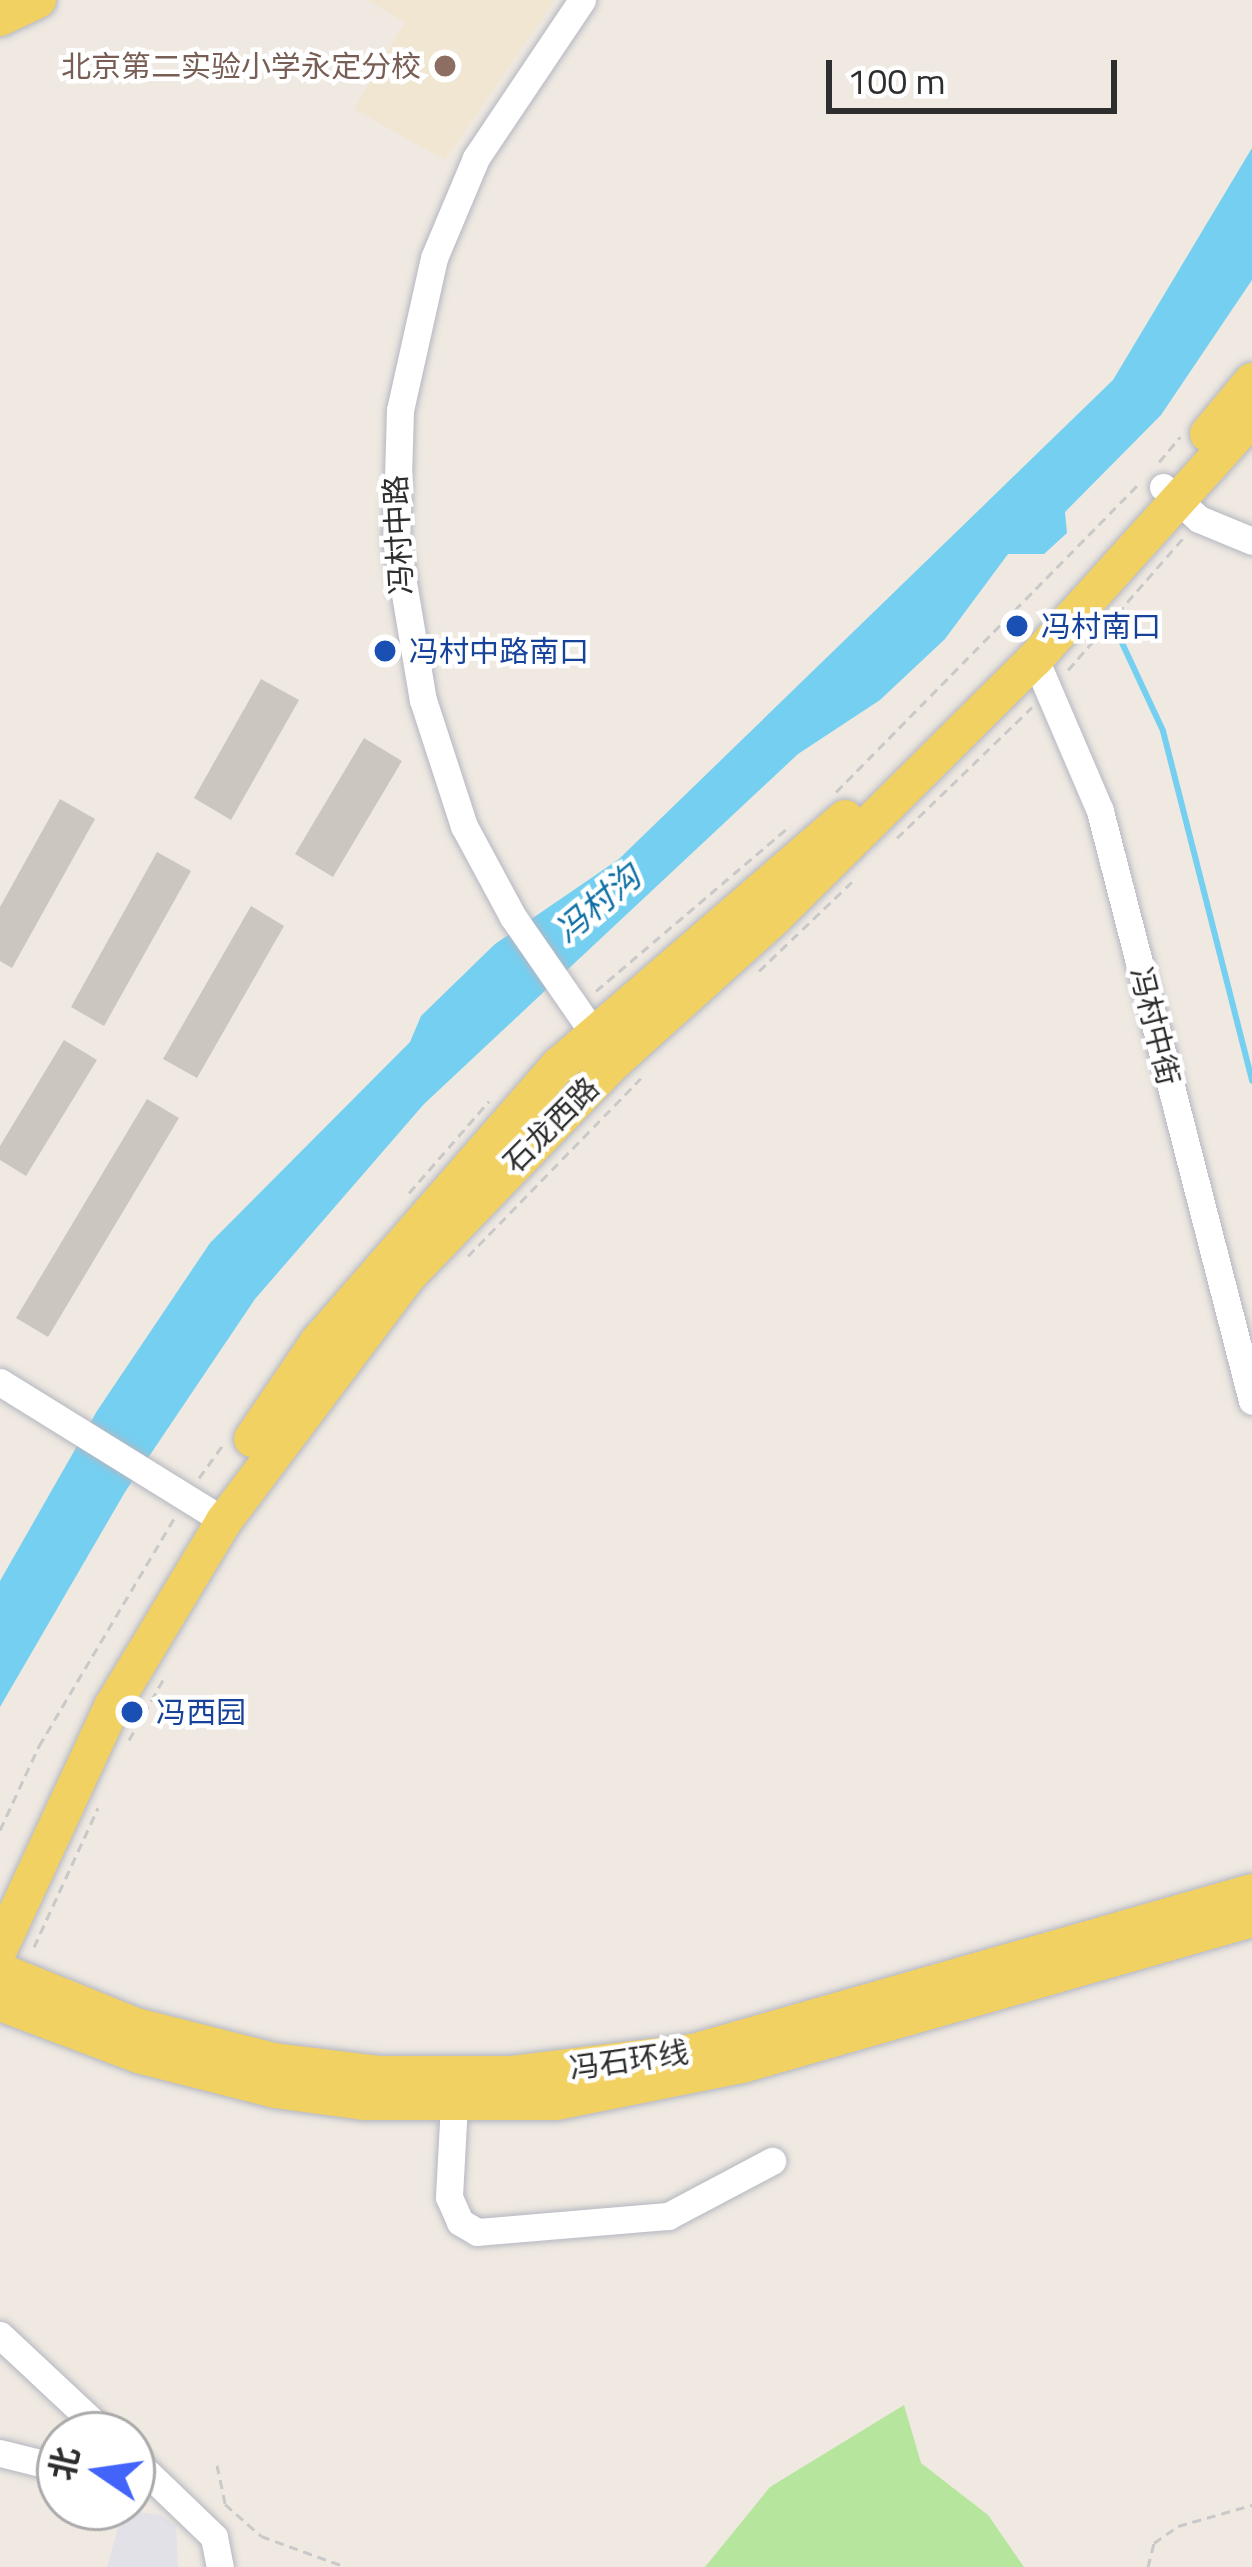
<!DOCTYPE html>
<html>
<head>
<meta charset="utf-8">
<style>
  body { margin:0 }
  #map { position:relative; width:1252px; height:2567px; overflow:hidden; background:#efe9e1; font-family:"Titillium Web","Noto Sans SC",sans-serif }
  div>[style] { position:absolute }
  .industrial>* { inset:0; background:#e3e1e8 }
  .education>* { inset:0; background:#f0e6d1 }
  .green>* { inset:0; background:#b6e59e }
  .water>* { inset:0; background:#75cff0 }
  .stream>* { height:6px; margin:-3px; padding:0 3px; transform-origin:3px; border-radius:3px; background:#75cff0 }
  .building>* { inset:0; background:#cbc7bf }
  .path>* { height:3px; margin-top:-1.5px; transform-origin:0; background:repeating-linear-gradient(90deg,#c9c9c9 0 9px,transparent 0 15px) }
  .roads { filter:drop-shadow(0 0 3px #b4b7c1) drop-shadow(0 0 3px #b4b7c1) }
  .minor>* { height:27px; margin:-13.5px; padding:0 13.5px; transform-origin:13.5px; border-radius:13.5px; background:#fff }
  .major>* { height:36px; margin:-18px; padding:0 18px; transform-origin:18px; border-radius:18px; background:#f2d163 }
  .dots>* { width:33px; height:33px; translate:-50% -50%; box-sizing:border-box; border:6px solid #fff; border-radius:50% }
  span { translate:-50% -50%; white-space:nowrap; text-align:center; line-height:1.15; -webkit-text-stroke:9px #fff; paint-order:stroke }
  .education-label { font-size:30px; color:#785e54 }
  .right { translate:-100% -50%; text-align:right }
  .street-label { font-size:30px; color:#2e2e2e }
  .transit-label { font-size:30px; color:#164399 }
  .left { translate:0 -50%; text-align:left }
  .water-label { font-size:33px; color:#0d6fa3; font-style:italic }
  .north { position:absolute; left:36px; top:2411px; width:120px; height:120px; box-sizing:border-box; background:#fff; border:3px solid #ababab; border-radius:50%; rotate:283deg; font-size:33px; font-weight:700; line-height:48px; text-align:center; color:#2e2e2e }
  .north::after { content:''; display:block; margin:auto; width:42px; height:54px; background:#4264fb; clip-path:polygon(50% 0,100% 100%,50% 72%,0 100%) }
  .scale { position:absolute; left:826px; top:60px; width:291px; height:54px; box-sizing:border-box; border:6px solid #2e2e2e; border-top:0; padding-left:15px; font-size:36px; line-height:42px; white-space:nowrap; color:#2e2e2e; -webkit-text-stroke:9px #fff; paint-order:stroke }
</style>
</head>
<body>
<div id="map">
  <div class="industrial">
    <div style="clip-path:polygon(123px 2510px,160px 2515px,176px 2526px,178px 2567px,107px 2567px)"></div>
  </div>
  <div class="education">
    <div style="clip-path:polygon(367px 0,555px 0,445px 160px,354px 109px,405px 22px)"></div>
  </div>
  <div class="green">
    <div style="clip-path:polygon(904px 2405px,921px 2463px,988px 2515px,1024px 2567px,705px 2567px,770px 2487px)"></div>
  </div>
  <div class="water">
    <div style="clip-path:polygon(1252px 148px,1252px 280px,1161px 415px,1065px 512px,1067px 533px,1044px 554px,1008px 554px,945px 639px,880px 700px,798px 754px,424px 1104px,255px 1299px,125px 1492px,0 1707px,0 1581px,97px 1411px,210px 1243px,410px 1042px,421px 1016px,495px 944px,619px 859px,1113px 380px)"></div>
  </div>
  <div class="stream">
    <div style="left:1116px;top:630px;width:111px;rotate:65deg"></div>
    <div style="left:1163px;top:731px;width:361px;rotate:75.7deg"></div>
  </div>
  <div class="building">
    <div style="clip-path:polygon(261px 679px,299px 700px,231px 820px,194px 798px)"></div>
    <div style="clip-path:polygon(364px 738px,402px 761px,333px 877px,295px 854px)"></div>
    <div style="clip-path:polygon(60px 799px,95px 819px,12px 968px,0 961px,0 907px)"></div>
    <div style="clip-path:polygon(157px 852px,191px 871px,104px 1026px,71px 1007px)"></div>
    <div style="clip-path:polygon(251px 906px,284px 926px,197px 1078px,163px 1059px)"></div>
    <div style="clip-path:polygon(64px 1040px,97px 1060px,26px 1176px,0 1160px,0 1146px)"></div>
    <div style="clip-path:polygon(147px 1099px,179px 1118px,48px 1337px,16px 1318px)"></div>
  </div>
  <div class="path">
    <div style="left:1159px;top:462px;width:33px;rotate:-50deg"></div>
    <div style="left:1068px;top:670px;width:176px;rotate:-48.9deg"></div>
    <div style="left:836px;top:792px;width:433px;rotate:-45.5deg"></div>
    <div style="left:897px;top:838px;width:188px;rotate:-44.1deg"></div>
    <div style="left:759px;top:971px;width:134px;rotate:-43.8deg"></div>
    <div style="left:596px;top:991px;width:255px;rotate:-40.4deg"></div>
    <div style="left:409px;top:1193px;width:122px;rotate:-49deg"></div>
    <div style="left:468px;top:1256px;width:248px;rotate:-45.8deg"></div>
    <div style="left:199px;top:1478px;width:44px;rotate:-54.2deg"></div>
    <div style="left:129px;top:1740px;width:69px;rotate:-60.5deg"></div>
    <div style="left:0;top:1830px;width:93px;rotate:-65.1deg"></div>
    <div style="left:39px;top:1746px;width:266px;rotate:-59.3deg"></div>
    <div style="left:34px;top:1947px;width:153px;rotate:-65.3deg"></div>
    <div style="left:217px;top:2465px;width:40px;rotate:78deg"></div>
    <div style="left:225px;top:2504px;width:48px;rotate:41.6deg"></div>
    <div style="left:261px;top:2536px;width:90px;rotate:20deg"></div>
    <div style="left:1148px;top:2567px;width:25px;rotate:-76deg"></div>
    <div style="left:1154px;top:2543px;width:29px;rotate:-35deg"></div>
    <div style="left:1178px;top:2526px;width:77px;rotate:-15.8deg"></div>
  </div>
  <div class="roads">
    <div class="minor">
      <div style="left:582px;top:0;width:190px;rotate:123.9deg"></div>
      <div style="left:476px;top:158px;width:108px;rotate:112.8deg"></div>
      <div style="left:434px;top:258px;width:156px;rotate:102.6deg"></div>
      <div style="left:400px;top:410px;width:131px;rotate:91.7deg"></div>
      <div style="left:396px;top:541px;width:161px;rotate:80.4deg"></div>
      <div style="left:423px;top:700px;width:133px;rotate:72deg"></div>
      <div style="left:464px;top:826px;width:103px;rotate:61.7deg"></div>
      <div style="left:513px;top:917px;width:158px;rotate:55.3deg"></div>
      <div style="left:1163px;top:487px;width:48px;rotate:41.6deg"></div>
      <div style="left:1199px;top:519px;width:57px;rotate:22.5deg"></div>
      <div style="left:1035px;top:659px;width:165px;rotate:66.8deg"></div>
      <div style="left:1100px;top:811px;width:609px;rotate:75.55deg"></div>
      <div style="left:0;top:1382px;width:264px;rotate:31.8deg"></div>
      <div style="left:454px;top:2104px;width:93px;rotate:93.1deg"></div>
      <div style="left:449px;top:2197px;width:27px;rotate:66deg"></div>
      <div style="left:460px;top:2222px;width:20px;rotate:30deg"></div>
      <div style="left:477px;top:2232px;width:192px;rotate:-4.8deg"></div>
      <div style="left:668px;top:2216px;width:118px;rotate:-27.9deg"></div>
      <div style="left:0;top:2335px;width:146px;rotate:43.1deg"></div>
      <div style="left:0;top:2453px;width:62px;rotate:14deg"></div>
      <div style="left:132px;top:2458px;width:114px;rotate:43.9deg"></div>
      <div style="left:214px;top:2537px;width:31px;rotate:79deg"></div>
    </div>
    <div class="major">
      <div style="left:0;top:18px;width:42px;rotate:-25.3deg"></div>
      <div style="left:1208px;top:434px;width:69px;rotate:-50.3deg"></div>
      <div style="left:252px;top:1439px;width:117px;rotate:-55.8deg"></div>
      <div style="left:318px;top:1342px;width:367px;rotate:-49deg"></div>
      <div style="left:559px;top:1065px;width:378px;rotate:-40.8deg"></div>
      <div style="left:0;top:1948px;width:268px;rotate:-65.1deg"></div>
      <div style="left:113px;top:1705px;width:215px;rotate:-58.9deg"></div>
      <div style="left:224px;top:1521px;width:306px;rotate:-53.1deg"></div>
      <div style="left:408px;top:1276px;width:296px;rotate:-46.1deg"></div>
      <div style="left:613px;top:1063px;width:215px;rotate:-42deg"></div>
      <div style="left:773px;top:919px;width:369px;rotate:-44.8deg"></div>
      <div style="left:1035px;top:659px;width:324px;rotate:-48deg"></div>
      <div style="left:0;top:1971px;width:147px;rotate:22deg"></div>
      <div style="left:136px;top:2026px;width:142px;rotate:14.2deg"></div>
      <div style="left:274px;top:2061px;width:107px;rotate:7deg"></div>
      <div style="left:380px;top:2074px;width:130px"></div>
      <div style="left:510px;top:2074px;width:184px;rotate:-6.9deg"></div>
      <div style="left:693px;top:2052px;width:581px;rotate:-15.97deg"></div>
      <div style="left:0;top:2003px;width:147px;rotate:20.6deg"></div>
      <div style="left:138px;top:2055px;width:141px;rotate:14.3deg"></div>
      <div style="left:275px;top:2090px;width:91px;rotate:7.6deg"></div>
      <div style="left:365px;top:2102px;width:191px"></div>
      <div style="left:556px;top:2102px;width:190px;rotate:-11.3deg"></div>
      <div style="left:742px;top:2065px;width:530px;rotate:-15.98deg"></div>
    </div>
  </div>
  <div class="dots">
    <div style="left:445px;top:66px;background:#8d6e63"></div>
    <div style="left:1017px;top:626px;background:#1a4fb4"></div>
    <div style="left:385px;top:651px;background:#1a4fb4"></div>
    <div style="left:132px;top:1712px;background:#1a4fb4"></div>
  </div>
  <div class="education-label">
    <span class="right" style="left:421px;top:66px">北京第二实验小学永定分校</span>
  </div>
  <div class="street-label">
    <span style="left:398px;top:535px;rotate:-93deg">冯村中路</span>
    <span style="left:1155px;top:1026px;rotate:76deg">冯村中街</span>
    <span style="left:551px;top:1125px;rotate:-45deg">石龙西路</span>
    <span style="left:629px;top:2060px;rotate:-8deg">冯石环线</span>
  </div>
  <div class="transit-label">
    <span class="left" style="left:1041px;top:626px">冯村南口</span>
    <span class="left" style="left:409px;top:651px">冯村中路南口</span>
    <span class="left" style="left:156px;top:1712px">冯西园</span>
  </div>
  <div class="water-label">
    <span style="left:598px;top:904px;rotate:-40deg">冯村沟</span>
  </div>
  <div class="north">北</div>
  <div class="scale">100 m</div>
</div>
</body>
</html>
